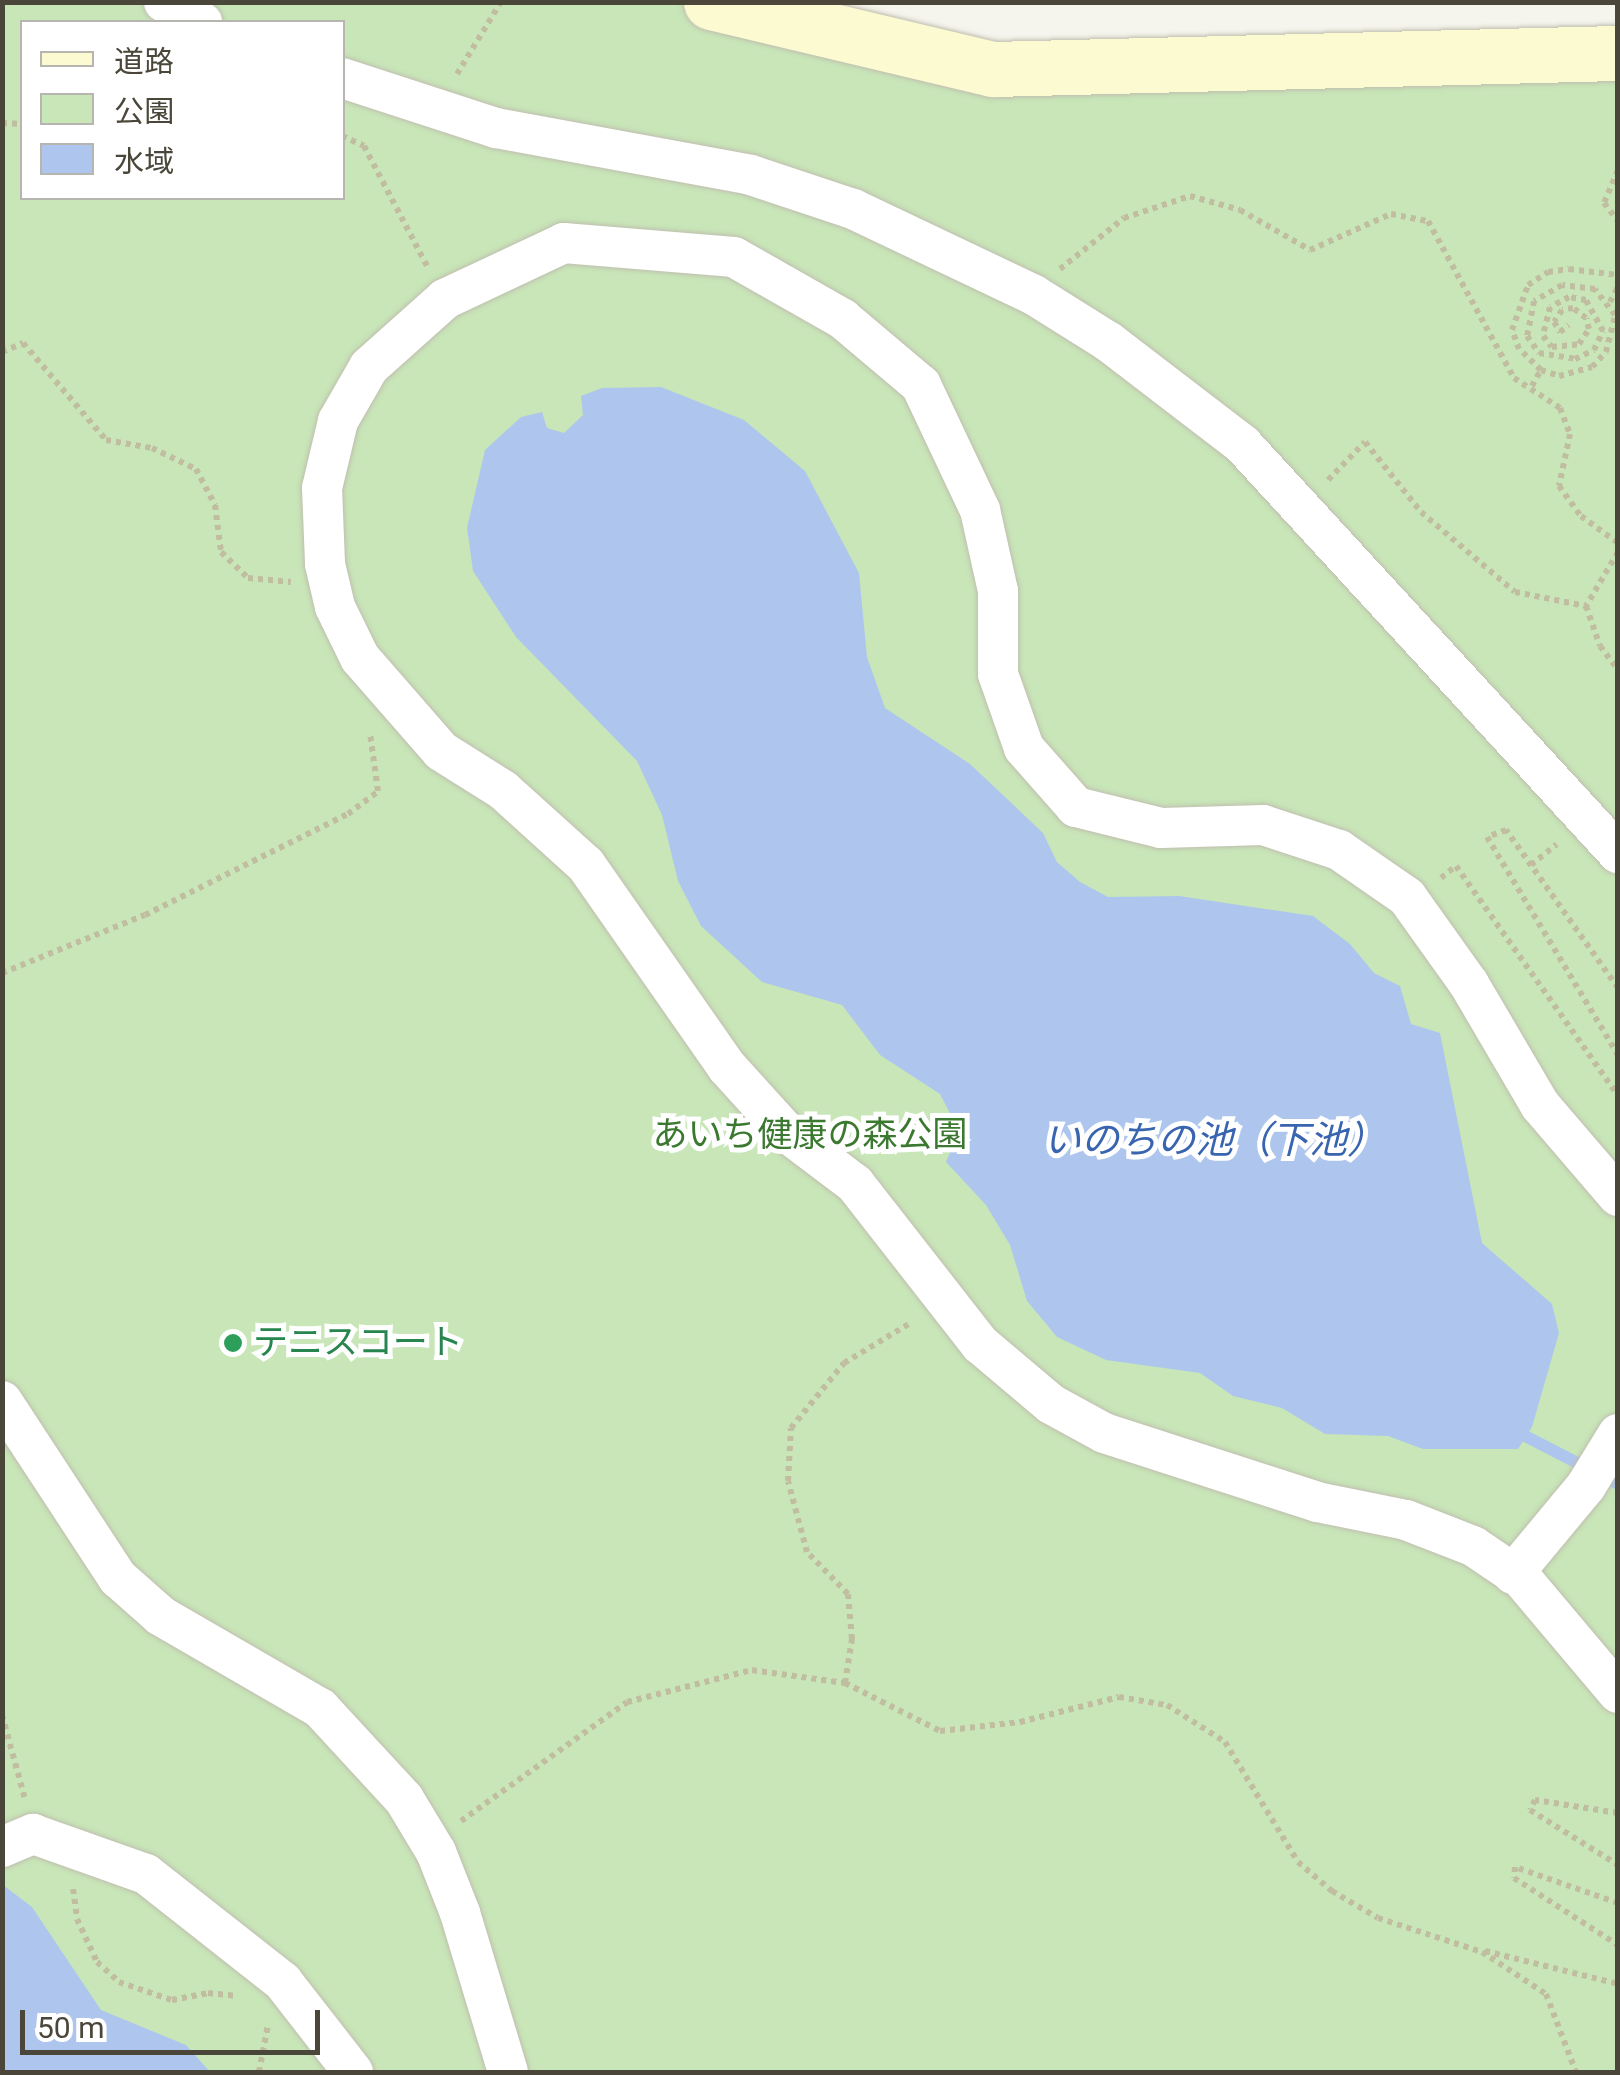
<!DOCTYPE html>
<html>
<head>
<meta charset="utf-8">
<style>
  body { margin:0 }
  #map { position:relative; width:1620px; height:2075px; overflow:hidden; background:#f5f4ed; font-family:Roboto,"Noto Sans JP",sans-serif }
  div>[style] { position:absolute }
  .green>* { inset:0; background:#c8e6b8 }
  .water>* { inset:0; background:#aec6ed }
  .stream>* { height:12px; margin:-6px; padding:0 6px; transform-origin:6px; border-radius:6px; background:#aec6ed }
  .path>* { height:6px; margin-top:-3px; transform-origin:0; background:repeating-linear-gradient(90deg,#c1bda1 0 5px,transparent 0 10px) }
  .roads { filter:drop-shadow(0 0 2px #c0beaf) drop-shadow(0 0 2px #c0beaf) }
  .street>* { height:40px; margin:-20px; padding:0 20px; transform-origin:20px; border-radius:20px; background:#fff }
  .secondary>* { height:55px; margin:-27.5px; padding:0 27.5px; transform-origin:27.5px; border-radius:27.5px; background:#fcfad0 }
  .dots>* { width:28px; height:28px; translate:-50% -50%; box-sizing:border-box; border:5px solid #fff; border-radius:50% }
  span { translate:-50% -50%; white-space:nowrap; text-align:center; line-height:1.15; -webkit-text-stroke:10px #fff; paint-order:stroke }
  .park-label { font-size:35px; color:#3c7930 }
  .leisure-label { font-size:35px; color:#27864d }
  .left { translate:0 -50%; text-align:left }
  .water-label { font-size:38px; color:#3864b0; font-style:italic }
  .frame { position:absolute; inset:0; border:5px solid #4a473a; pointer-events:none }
  .legend { position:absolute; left:20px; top:20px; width:325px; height:180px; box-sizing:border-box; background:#fff; border:2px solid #b7b5b0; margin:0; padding:12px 18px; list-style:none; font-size:30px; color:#4a473a }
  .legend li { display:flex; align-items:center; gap:20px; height:50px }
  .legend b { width:50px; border:2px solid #b7b5b0 }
  .scale { position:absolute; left:20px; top:2010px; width:300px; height:45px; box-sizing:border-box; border:5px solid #4a473a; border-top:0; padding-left:12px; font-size:30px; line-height:35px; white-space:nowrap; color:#4a473a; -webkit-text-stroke:8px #fff; paint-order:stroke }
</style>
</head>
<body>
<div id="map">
  <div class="green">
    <div style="clip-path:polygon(evenodd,711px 2px,993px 69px,1617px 79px,1617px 2072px,3px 2072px,3px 3px,711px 2px,22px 22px,342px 22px,342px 198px,22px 198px,22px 22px)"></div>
  </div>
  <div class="water">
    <div style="clip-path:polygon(661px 387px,744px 420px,805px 471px,859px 573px,867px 657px,885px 708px,970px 764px,1043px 833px,1057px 862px,1080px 882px,1108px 897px,1179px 896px,1313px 916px,1350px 944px,1374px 973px,1400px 986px,1411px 1024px,1440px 1033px,1482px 1243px,1552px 1304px,1559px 1333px,1532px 1427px,1518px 1449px,1423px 1449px,1388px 1436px,1325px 1434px,1282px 1408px,1233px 1396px,1200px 1373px,1106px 1360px,1057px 1337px,1027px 1301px,1010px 1245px,986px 1205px,946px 1162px,959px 1131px,940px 1094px,880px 1055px,842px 1005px,762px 982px,701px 926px,678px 881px,662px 815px,637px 761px,516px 637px,473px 571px,467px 528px,485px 450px,521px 417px,542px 412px,547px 428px,564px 433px,583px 415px,581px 396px,602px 388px)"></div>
    <div style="clip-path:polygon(3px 1885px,32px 1907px,101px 2010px,186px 2045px,210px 2072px,3px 2072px)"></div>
  </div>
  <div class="stream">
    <div style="left:1527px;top:1437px;width:102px;rotate:27.3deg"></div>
  </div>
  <div class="path">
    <div style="left:457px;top:74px;width:84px;rotate:-58.6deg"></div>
    <div style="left:2px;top:123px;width:20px;rotate:3deg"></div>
    <div style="left:342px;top:136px;width:24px;rotate:24deg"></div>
    <div style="left:364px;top:146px;width:136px;rotate:62.3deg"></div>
    <div style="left:1618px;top:170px;width:36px;rotate:113deg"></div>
    <div style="left:1604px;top:203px;width:23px;rotate:52deg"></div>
    <div style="left:1060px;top:269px;width:82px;rotate:-38.6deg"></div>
    <div style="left:1124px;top:218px;width:70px;rotate:-18.4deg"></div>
    <div style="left:1190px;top:196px;width:52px;rotate:15.6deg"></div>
    <div style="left:1240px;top:210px;width:81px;rotate:29.7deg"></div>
    <div style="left:1310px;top:250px;width:89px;rotate:-24deg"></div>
    <div style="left:1391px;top:214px;width:38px;rotate:11deg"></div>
    <div style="left:1428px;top:221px;width:179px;rotate:61.3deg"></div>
    <div style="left:1514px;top:378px;width:55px;rotate:33.1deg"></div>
    <div style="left:1560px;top:408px;width:28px;rotate:69deg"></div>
    <div style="left:1570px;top:434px;width:53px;rotate:101.9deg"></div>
    <div style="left:1559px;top:486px;width:37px;rotate:54deg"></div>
    <div style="left:1581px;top:516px;width:46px;rotate:36.1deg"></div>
    <div style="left:1610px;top:302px;width:17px;rotate:-62deg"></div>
    <div style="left:2px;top:352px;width:23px;rotate:-23deg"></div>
    <div style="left:23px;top:343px;width:128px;rotate:49.4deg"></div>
    <div style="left:106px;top:440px;width:47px;rotate:9.9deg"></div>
    <div style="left:152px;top:448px;width:49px;rotate:25.5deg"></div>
    <div style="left:196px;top:469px;width:41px;rotate:62.2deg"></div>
    <div style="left:215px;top:505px;width:47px;rotate:82.7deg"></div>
    <div style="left:221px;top:552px;width:37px;rotate:44deg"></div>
    <div style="left:248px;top:578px;width:43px;rotate:5.3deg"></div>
    <div style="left:1541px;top:370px;width:19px;rotate:18deg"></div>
    <div style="left:1559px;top:376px;width:34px;rotate:-15deg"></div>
    <div style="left:1592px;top:367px;width:21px;rotate:-47deg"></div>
    <div style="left:1606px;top:352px;width:38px;rotate:-76deg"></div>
    <div style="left:1615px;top:315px;width:33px;rotate:-128deg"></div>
    <div style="left:1595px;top:289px;width:33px;rotate:-173deg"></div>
    <div style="left:1562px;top:285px;width:32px;rotate:150deg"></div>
    <div style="left:1534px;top:301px;width:36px;rotate:101deg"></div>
    <div style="left:1527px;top:336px;width:21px;rotate:55deg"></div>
    <div style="left:1539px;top:353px;width:36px;rotate:9deg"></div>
    <div style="left:1575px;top:359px;width:21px;rotate:-25deg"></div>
    <div style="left:1594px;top:350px;width:21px;rotate:-65deg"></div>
    <div style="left:1603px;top:331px;width:35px;rotate:-119deg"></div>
    <div style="left:1586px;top:300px;width:17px;rotate:-170deg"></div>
    <div style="left:1569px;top:297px;width:21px;rotate:152deg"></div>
    <div style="left:1550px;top:307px;width:30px;rotate:104deg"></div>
    <div style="left:1543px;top:336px;width:14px;rotate:51deg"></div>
    <div style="left:1552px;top:347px;width:27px;rotate:-6deg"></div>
    <div style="left:1579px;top:344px;width:18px;rotate:-56deg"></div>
    <div style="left:1589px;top:329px;width:11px;rotate:-105deg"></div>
    <div style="left:1586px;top:318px;width:16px;rotate:-142deg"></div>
    <div style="left:1573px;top:308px;width:11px;rotate:170deg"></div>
    <div style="left:1562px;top:310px;width:14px;rotate:124deg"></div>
    <div style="left:1554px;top:322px;width:12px;rotate:59deg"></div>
    <div style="left:1560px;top:332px;width:11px;rotate:-38deg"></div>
    <div style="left:1532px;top:386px;width:18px;rotate:-61deg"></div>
    <div style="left:1541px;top:370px;width:30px;rotate:-136deg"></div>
    <div style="left:1519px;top:349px;width:20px;rotate:-110deg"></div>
    <div style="left:1512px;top:330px;width:48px;rotate:-70.4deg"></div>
    <div style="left:1528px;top:285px;width:24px;rotate:-33deg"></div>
    <div style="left:1548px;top:272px;width:21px;rotate:-8deg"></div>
    <div style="left:1569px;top:269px;width:49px;rotate:7deg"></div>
    <div style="left:1328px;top:480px;width:53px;rotate:-45.8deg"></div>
    <div style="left:1365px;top:442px;width:90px;rotate:51.3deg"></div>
    <div style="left:1421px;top:512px;width:123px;rotate:40.4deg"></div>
    <div style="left:1515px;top:592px;width:72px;rotate:11.2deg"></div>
    <div style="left:1618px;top:552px;width:63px;rotate:120.7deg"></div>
    <div style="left:1586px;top:606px;width:42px;rotate:70.7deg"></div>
    <div style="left:1600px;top:646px;width:30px;rotate:53deg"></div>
    <div style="left:1531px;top:865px;width:33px;rotate:-39deg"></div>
    <div style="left:1441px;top:878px;width:19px;rotate:-39deg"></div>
    <div style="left:1456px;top:866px;width:281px;rotate:54.8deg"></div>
    <div style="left:2px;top:973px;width:154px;rotate:-22.1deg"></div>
    <div style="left:145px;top:915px;width:227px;rotate:-26.5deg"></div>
    <div style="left:348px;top:814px;width:38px;rotate:-37deg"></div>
    <div style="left:378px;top:791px;width:59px;rotate:-97.9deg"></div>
    <div style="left:1618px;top:988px;width:194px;rotate:-125.3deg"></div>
    <div style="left:1506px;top:830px;width:20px;rotate:160deg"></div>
    <div style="left:1487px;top:837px;width:254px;rotate:59deg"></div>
    <div style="left:845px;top:1683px;width:45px;rotate:-81deg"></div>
    <div style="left:852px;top:1639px;width:45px;rotate:-95.1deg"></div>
    <div style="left:848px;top:1594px;width:59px;rotate:-134.3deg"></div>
    <div style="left:807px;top:1552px;width:73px;rotate:-105deg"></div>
    <div style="left:788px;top:1481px;width:53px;rotate:-86.8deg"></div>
    <div style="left:791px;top:1428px;width:84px;rotate:-50.8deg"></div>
    <div style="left:844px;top:1363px;width:79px;rotate:-31.1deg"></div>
    <div style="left:2px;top:1715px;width:87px;rotate:74.7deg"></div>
    <div style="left:1618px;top:1813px;width:84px;rotate:-171.1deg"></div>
    <div style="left:1535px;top:1800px;width:11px;rotate:117deg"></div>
    <div style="left:1530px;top:1810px;width:104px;rotate:32deg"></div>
    <div style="left:461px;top:1821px;width:204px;rotate:-35.6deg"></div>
    <div style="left:627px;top:1702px;width:129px;rotate:-14.4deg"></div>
    <div style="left:752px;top:1670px;width:94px;rotate:8deg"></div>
    <div style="left:845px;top:1683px;width:106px;rotate:26.8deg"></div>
    <div style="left:940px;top:1731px;width:81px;rotate:-6.4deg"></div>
    <div style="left:1020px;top:1722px;width:102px;rotate:-14.2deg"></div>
    <div style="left:1119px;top:1697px;width:49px;rotate:9.5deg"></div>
    <div style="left:1167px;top:1705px;width:69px;rotate:32.5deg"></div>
    <div style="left:1225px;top:1742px;width:140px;rotate:58.7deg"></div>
    <div style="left:1298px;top:1862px;width:45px;rotate:40.5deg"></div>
    <div style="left:1332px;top:1891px;width:53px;rotate:30.4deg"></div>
    <div style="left:1378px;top:1918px;width:109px;rotate:18.1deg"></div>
    <div style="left:1482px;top:1952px;width:77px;rotate:33.3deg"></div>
    <div style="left:1546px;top:1994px;width:84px;rotate:69deg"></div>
    <div style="left:73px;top:1889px;width:30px;rotate:82deg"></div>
    <div style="left:77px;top:1919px;width:47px;rotate:65.1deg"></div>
    <div style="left:97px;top:1962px;width:30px;rotate:42deg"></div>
    <div style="left:119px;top:1982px;width:56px;rotate:18.8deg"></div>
    <div style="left:172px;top:2000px;width:37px;rotate:-11deg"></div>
    <div style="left:208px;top:1993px;width:27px;rotate:6deg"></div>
    <div style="left:1618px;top:1903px;width:109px;rotate:-160.7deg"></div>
    <div style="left:1515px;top:1867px;width:11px;rotate:95deg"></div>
    <div style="left:1514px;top:1878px;width:124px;rotate:32.8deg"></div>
    <div style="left:1485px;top:1951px;width:137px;rotate:13.9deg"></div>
    <div style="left:259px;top:2072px;width:48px;rotate:-79.2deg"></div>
  </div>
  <div class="roads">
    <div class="street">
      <div style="left:164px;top:2px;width:43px;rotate:27.8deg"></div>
      <div style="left:342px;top:78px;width:162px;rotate:18deg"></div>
      <div style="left:496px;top:128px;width:259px;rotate:10.4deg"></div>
      <div style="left:751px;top:175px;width:108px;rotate:18.4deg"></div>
      <div style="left:853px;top:209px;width:200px;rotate:25.4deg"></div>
      <div style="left:1034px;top:295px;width:89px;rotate:32.1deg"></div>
      <div style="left:1109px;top:342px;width:168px;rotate:37.5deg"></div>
      <div style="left:1242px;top:444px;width:556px;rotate:47.41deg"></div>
      <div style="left:1618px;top:1196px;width:120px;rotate:-130.6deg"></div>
      <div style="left:1540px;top:1105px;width:140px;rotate:-120.4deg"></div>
      <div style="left:1469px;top:984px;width:107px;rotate:-125.5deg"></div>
      <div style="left:1407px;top:897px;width:83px;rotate:-145.3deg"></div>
      <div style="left:1339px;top:850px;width:80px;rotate:-161.8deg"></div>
      <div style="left:1263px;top:825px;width:102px;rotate:178.3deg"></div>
      <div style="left:1161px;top:828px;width:88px;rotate:-166.1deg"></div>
      <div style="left:1076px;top:807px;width:79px;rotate:-131.4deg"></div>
      <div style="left:1024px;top:748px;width:78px;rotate:-109.4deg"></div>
      <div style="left:998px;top:674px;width:83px;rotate:-90deg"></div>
      <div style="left:998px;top:591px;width:83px;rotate:-102.5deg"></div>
      <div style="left:980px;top:510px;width:138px;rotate:-115.3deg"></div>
      <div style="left:921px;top:385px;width:102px;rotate:-139.8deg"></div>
      <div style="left:843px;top:319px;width:125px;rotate:-150.4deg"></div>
      <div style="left:734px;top:257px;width:171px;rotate:-175.3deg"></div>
      <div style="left:564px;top:243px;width:132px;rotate:154.8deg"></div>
      <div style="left:445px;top:299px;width:102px;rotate:138.2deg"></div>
      <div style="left:369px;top:367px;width:62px;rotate:119.9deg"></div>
      <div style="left:338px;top:421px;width:69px;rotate:103.4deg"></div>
      <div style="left:322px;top:488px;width:76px;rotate:87.7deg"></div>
      <div style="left:325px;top:564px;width:44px;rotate:76.9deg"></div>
      <div style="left:335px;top:607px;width:57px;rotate:63.9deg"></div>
      <div style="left:360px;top:658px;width:123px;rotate:48.9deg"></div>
      <div style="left:441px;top:751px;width:73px;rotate:32.2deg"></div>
      <div style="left:503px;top:790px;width:112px;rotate:42.1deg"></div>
      <div style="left:586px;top:865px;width:246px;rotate:55.1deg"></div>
      <div style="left:727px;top:1067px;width:86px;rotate:47.8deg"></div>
      <div style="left:785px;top:1131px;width:88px;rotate:37.1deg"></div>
      <div style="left:855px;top:1184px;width:203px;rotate:52deg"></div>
      <div style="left:980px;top:1344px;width:93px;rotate:40.2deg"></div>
      <div style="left:1051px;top:1404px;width:60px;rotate:28.7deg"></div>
      <div style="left:1104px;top:1433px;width:224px;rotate:17.9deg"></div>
      <div style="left:1317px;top:1502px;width:91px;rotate:11.4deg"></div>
      <div style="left:1406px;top:1520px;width:72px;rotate:21.2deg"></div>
      <div style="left:1473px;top:1546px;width:59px;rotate:34deg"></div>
      <div style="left:1522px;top:1579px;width:149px;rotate:49.9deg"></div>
      <div style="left:2px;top:1401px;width:212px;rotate:56.8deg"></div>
      <div style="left:118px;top:1578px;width:57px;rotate:41.5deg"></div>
      <div style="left:161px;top:1616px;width:184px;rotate:30.1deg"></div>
      <div style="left:320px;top:1708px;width:124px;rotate:47.3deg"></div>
      <div style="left:404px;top:1799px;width:62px;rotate:58.9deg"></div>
      <div style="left:436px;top:1852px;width:66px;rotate:68.5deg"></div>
      <div style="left:460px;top:1913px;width:166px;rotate:73.2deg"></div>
      <div style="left:1513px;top:1574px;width:114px;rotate:-50.3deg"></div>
      <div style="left:1586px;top:1486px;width:61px;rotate:-58.4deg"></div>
      <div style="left:2px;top:1847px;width:34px;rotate:-23deg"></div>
      <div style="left:33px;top:1834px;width:120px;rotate:19.5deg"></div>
      <div style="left:146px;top:1874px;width:174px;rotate:38.2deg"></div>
      <div style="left:283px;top:1982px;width:114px;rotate:52.1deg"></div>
    </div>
    <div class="secondary">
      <div style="left:711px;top:2px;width:290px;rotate:13.4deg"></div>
      <div style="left:993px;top:69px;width:625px;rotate:-1.47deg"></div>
    </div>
  </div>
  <div class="dots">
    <div style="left:233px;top:1343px;background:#2e9e5b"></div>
  </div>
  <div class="park-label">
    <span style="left:810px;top:1135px">あいち健康の森公園</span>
  </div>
  <div class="leisure-label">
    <span class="left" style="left:253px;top:1343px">テニスコート</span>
  </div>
  <div class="water-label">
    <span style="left:1214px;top:1141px">いのちの池（下池）</span>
  </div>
  <div class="frame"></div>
  <ul class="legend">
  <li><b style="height:12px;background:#fcfad0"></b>道路</li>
  <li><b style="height:28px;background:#c8e6b8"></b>公園</li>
  <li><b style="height:28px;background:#aec6ed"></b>水域</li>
  </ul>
  <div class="scale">50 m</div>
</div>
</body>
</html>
